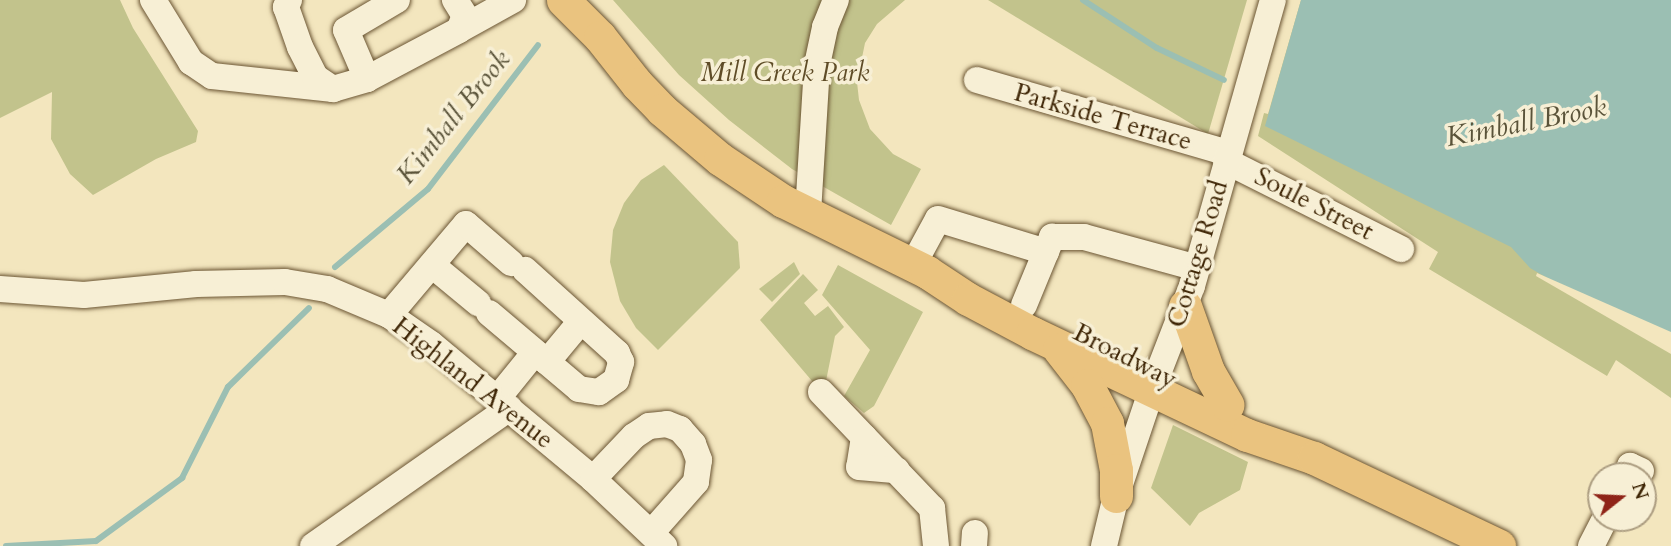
<!DOCTYPE html>
<html>
<head>
<meta charset="utf-8">
<style>
  body { margin:0 }
  #map { position:relative; width:1671px; height:546px; overflow:hidden; background:#f3e6be; font-family:Cardo,serif }
  div>[style] { position:absolute }
  .green>* { inset:0; background:#c2c38c }
  .water>* { inset:0; background:#9bbfb3 }
  .pier>* { inset:0; background:#f3e6be }
  .stream>* { height:6px; margin:-3px; padding:0 3px; transform-origin:3px; border-radius:3px; background:#9bbfb3 }
  .roads { filter:drop-shadow(0 0 2px #6b5533) drop-shadow(0 0 2px #6b5533) }
  .minor>* { height:26px; margin:-13px; padding:0 13px; transform-origin:13px; border-radius:13px; background:#f7efd5 }
  .major>* { height:33px; margin:-16.5px; padding:0 16.5px; transform-origin:16.5px; border-radius:16.5px; background:#eac37f }
  span { translate:-50% -50%; white-space:nowrap; text-align:center; line-height:1.15; -webkit-text-stroke:7px #f7efd5; paint-order:stroke }
  .park-label { font-size:26px; color:#5f4c27; font-style:italic }
  .street-label { font-size:26px; color:#3e2505 }
  .water-label { font-size:28px; color:#5a5339; font-style:italic }
  .north { position:absolute; left:1587px; top:462px; width:70px; height:70px; box-sizing:border-box; background:#f7efd5; border:2px solid #ad9e82; border-radius:50%; rotate:72deg; font-size:19px; font-weight:700; line-height:28px; text-align:center; color:#3e2505 }
  .north::after { content:''; display:block; margin:auto; width:24px; height:32px; background:#8f2418; clip-path:polygon(50% 0,100% 100%,50% 72%,0 100%) }
</style>
</head>
<body>
<div id="map">
  <div class="green">
    <div style="clip-path:polygon(0 0,120px 0,133px 28px,198px 131px,196px 142px,156px 159px,93px 195px,70px 174px,51px 139px,52px 92px,0 118px)"></div>
    <div style="clip-path:polygon(613px 0,905px 0,877px 24px,865px 43px,857px 82px,859px 100px,870px 129px,893px 154px,921px 169px,891px 225px,792px 169px,729px 120px,679px 75px)"></div>
    <div style="clip-path:polygon(988px 0,1247px 0,1208px 134px)"></div>
    <div style="clip-path:polygon(1301px 0,1671px 0,1671px 398px,1616px 360px,1607px 376px,1429px 269px,1438px 252px,1258px 136px,1264px 113px,1268px 114px)"></div>
    <div style="clip-path:polygon(664px 165px,738px 242px,740px 268px,658px 350px,636px 328px,620px 301px,610px 262px,613px 230px,624px 203px,641px 180px)"></div>
    <div style="clip-path:polygon(794px 262px,800px 274px,772px 302px,759px 289px)"></div>
    <div style="clip-path:polygon(838px 265px,923px 312px,874px 406px,864px 413px,844px 396px,870px 350px,822px 295px)"></div>
    <div style="clip-path:polygon(803px 274px,818px 290px,804px 303px,815px 316px,828px 306px,844px 327px,835px 336px,826px 381px,818px 388px,760px 320px)"></div>
    <div style="clip-path:polygon(1173px 425px,1248px 462px,1240px 490px,1199px 513px,1190px 526px,1151px 488px)"></div>
  </div>
  <div class="water">
    <div style="clip-path:polygon(1301px 0,1671px 0,1671px 350px,1530px 268px,1511px 247px,1265px 126px)"></div>
  </div>
  <div class="pier">
    <div style="clip-path:polygon(1537px 273px,1671px 332px,1671px 354px,1536px 276px)"></div>
  </div>
  <div class="stream">
    <div style="left:1083px;top:0;width:88px;rotate:33deg"></div>
    <div style="left:1157px;top:48px;width:74px;rotate:25.5deg"></div>
    <div style="left:335px;top:267px;width:121px;rotate:-40deg"></div>
    <div style="left:428px;top:189px;width:181px;rotate:-52.6deg"></div>
    <div style="left:6px;top:546px;width:90px;rotate:-3.2deg"></div>
    <div style="left:96px;top:541px;width:107px;rotate:-36.2deg"></div>
    <div style="left:182px;top:478px;width:102px;rotate:-63.2deg"></div>
    <div style="left:228px;top:387px;width:113px;rotate:-44.3deg"></div>
  </div>
  <div class="roads">
    <div class="minor">
      <div style="left:153px;top:0;width:73px;rotate:58.5deg"></div>
      <div style="left:191px;top:62px;width:25px;rotate:34deg"></div>
      <div style="left:212px;top:76px;width:122px;rotate:6.1deg"></div>
      <div style="left:333px;top:89px;width:35px;rotate:-16deg"></div>
      <div style="left:367px;top:79px;width:104px;rotate:-28deg"></div>
      <div style="left:459px;top:30px;width:15px;rotate:-67deg"></div>
      <div style="left:465px;top:16px;width:19px;rotate:-122deg"></div>
      <div style="left:289px;top:0;width:8px;rotate:113deg"></div>
      <div style="left:286px;top:7px;width:42px;rotate:70.7deg"></div>
      <div style="left:300px;top:47px;width:34px;rotate:63deg"></div>
      <div style="left:315px;top:77px;width:22px;rotate:34deg"></div>
      <div style="left:459px;top:30px;width:62px;rotate:-29.1deg"></div>
      <div style="left:367px;top:79px;width:53px;rotate:-113.2deg"></div>
      <div style="left:346px;top:30px;width:59px;rotate:-30.5deg"></div>
      <div style="left:977px;top:80px;width:261px;rotate:16.2deg"></div>
      <div style="left:1226px;top:161px;width:196px;rotate:26.7deg"></div>
      <div style="left:808px;top:213px;width:148px;rotate:-86.5deg"></div>
      <div style="left:817px;top:65px;width:39px;rotate:-78deg"></div>
      <div style="left:825px;top:27px;width:29px;rotate:-68deg"></div>
      <div style="left:432px;top:265px;width:60px;rotate:39.6deg"></div>
      <div style="left:913px;top:265px;width:52px;rotate:-61.5deg"></div>
      <div style="left:938px;top:219px;width:113px;rotate:17deg"></div>
      <div style="left:0;top:289px;width:84px;rotate:4.1deg"></div>
      <div style="left:84px;top:295px;width:113px;rotate:-5.6deg"></div>
      <div style="left:196px;top:284px;width:89px;rotate:-1.3deg"></div>
      <div style="left:285px;top:282px;width:43px;rotate:9.5deg"></div>
      <div style="left:327px;top:289px;width:67px;rotate:22.8deg"></div>
      <div style="left:389px;top:315px;width:51px;rotate:34.6deg"></div>
      <div style="left:431px;top:344px;width:211px;rotate:39.8deg"></div>
      <div style="left:593px;top:479px;width:98px;rotate:43.3deg"></div>
      <div style="left:1024px;top:305px;width:74px;rotate:-67.6deg"></div>
      <div style="left:1052px;top:237px;width:32px"></div>
      <div style="left:1084px;top:237px;width:117px;rotate:15.3deg"></div>
      <div style="left:489px;top:313px;width:118px;rotate:40.2deg"></div>
      <div style="left:579px;top:389px;width:20px;rotate:9deg"></div>
      <div style="left:599px;top:392px;width:21px;rotate:-35deg"></div>
      <div style="left:616px;top:380px;width:19px;rotate:-74deg"></div>
      <div style="left:621px;top:362px;width:10px;rotate:-114deg"></div>
      <div style="left:617px;top:353px;width:124px;rotate:-137.9deg"></div>
      <div style="left:389px;top:315px;width:119px;rotate:-49.8deg"></div>
      <div style="left:466px;top:224px;width:60px;rotate:40.9deg"></div>
      <div style="left:547px;top:362px;width:53px;rotate:-50.3deg"></div>
      <div style="left:821px;top:392px;width:161px;rotate:46.3deg"></div>
      <div style="left:932px;top:508px;width:38px;rotate:84deg"></div>
      <div style="left:497px;top:399px;width:60px;rotate:-51deg"></div>
      <div style="left:864px;top:437px;width:30px;rotate:99deg"></div>
      <div style="left:859px;top:467px;width:38px;rotate:5deg"></div>
      <div style="left:1626px;top:476px;width:11px;rotate:-68deg"></div>
      <div style="left:1630px;top:466px;width:12px;rotate:24deg"></div>
      <div style="left:593px;top:479px;width:59px;rotate:-46.4deg"></div>
      <div style="left:634px;top:436px;width:18px;rotate:-34deg"></div>
      <div style="left:649px;top:426px;width:18px;rotate:-6deg"></div>
      <div style="left:667px;top:424px;width:14px;rotate:21deg"></div>
      <div style="left:680px;top:429px;width:20px;rotate:49deg"></div>
      <div style="left:693px;top:444px;width:17px;rotate:69deg"></div>
      <div style="left:699px;top:460px;width:22px;rotate:98deg"></div>
      <div style="left:696px;top:482px;width:68px;rotate:131.4deg"></div>
      <div style="left:313px;top:546px;width:240px;rotate:-35.1deg"></div>
      <div style="left:974px;top:546px;width:13px;rotate:-86deg"></div>
      <div style="left:1104px;top:546px;width:51px;rotate:-76.5deg"></div>
      <div style="left:1116px;top:496px;width:113px;rotate:-71.4deg"></div>
      <div style="left:1152px;top:389px;width:110px;rotate:-68.8deg"></div>
      <div style="left:1192px;top:286px;width:297px;rotate:-74.2deg"></div>
      <div style="left:1591px;top:546px;width:31px;rotate:-63deg"></div>
    </div>
    <div class="major">
      <div style="left:563px;top:0;width:52px;rotate:45deg"></div>
      <div style="left:600px;top:37px;width:60px;rotate:51.8deg"></div>
      <div style="left:637px;top:84px;width:36px;rotate:46deg"></div>
      <div style="left:662px;top:110px;width:76px;rotate:40.2deg"></div>
      <div style="left:720px;top:159px;width:76px;rotate:33.7deg"></div>
      <div style="left:783px;top:201px;width:161px;rotate:26.2deg"></div>
      <div style="left:927px;top:272px;width:49px;rotate:33.4deg"></div>
      <div style="left:968px;top:299px;width:72px;rotate:28deg"></div>
      <div style="left:1032px;top:333px;width:238px;rotate:25.4deg"></div>
      <div style="left:1247px;top:435px;width:71px;rotate:18.9deg"></div>
      <div style="left:1314px;top:458px;width:205px;rotate:25.4deg"></div>
      <div style="left:1185px;top:306px;width:69px;rotate:70.5deg"></div>
      <div style="left:1208px;top:371px;width:39px;rotate:60deg"></div>
      <div style="left:1059px;top:349px;width:46px;rotate:52.1deg"></div>
      <div style="left:1087px;top:385px;width:43px;rotate:62.2deg"></div>
      <div style="left:1107px;top:423px;width:48px;rotate:79.2deg"></div>
      <div style="left:1116px;top:470px;width:26px;rotate:90deg"></div>
    </div>
  </div>
  <div class="park-label">
    <span style="left:785px;top:73px">Mill Creek Park</span>
  </div>
  <div class="street-label">
    <span style="left:1103px;top:117px;rotate:16deg">Parkside Terrace</span>
    <span style="left:1314px;top:204px;rotate:27deg">Soule Street</span>
    <span style="left:1198px;top:254px;rotate:-73deg">Cottage Road</span>
    <span style="left:1125px;top:356px;rotate:27deg">Broadway</span>
    <span style="left:473px;top:383px;rotate:38deg">Highland Avenue</span>
  </div>
  <div class="water-label">
    <span style="left:453px;top:117px;rotate:-51deg">Kimball Brook</span>
    <span style="left:1526px;top:122px;rotate:-11deg">Kimball Brook</span>
  </div>
  <div class="north">N</div>
</div>
</body>
</html>
